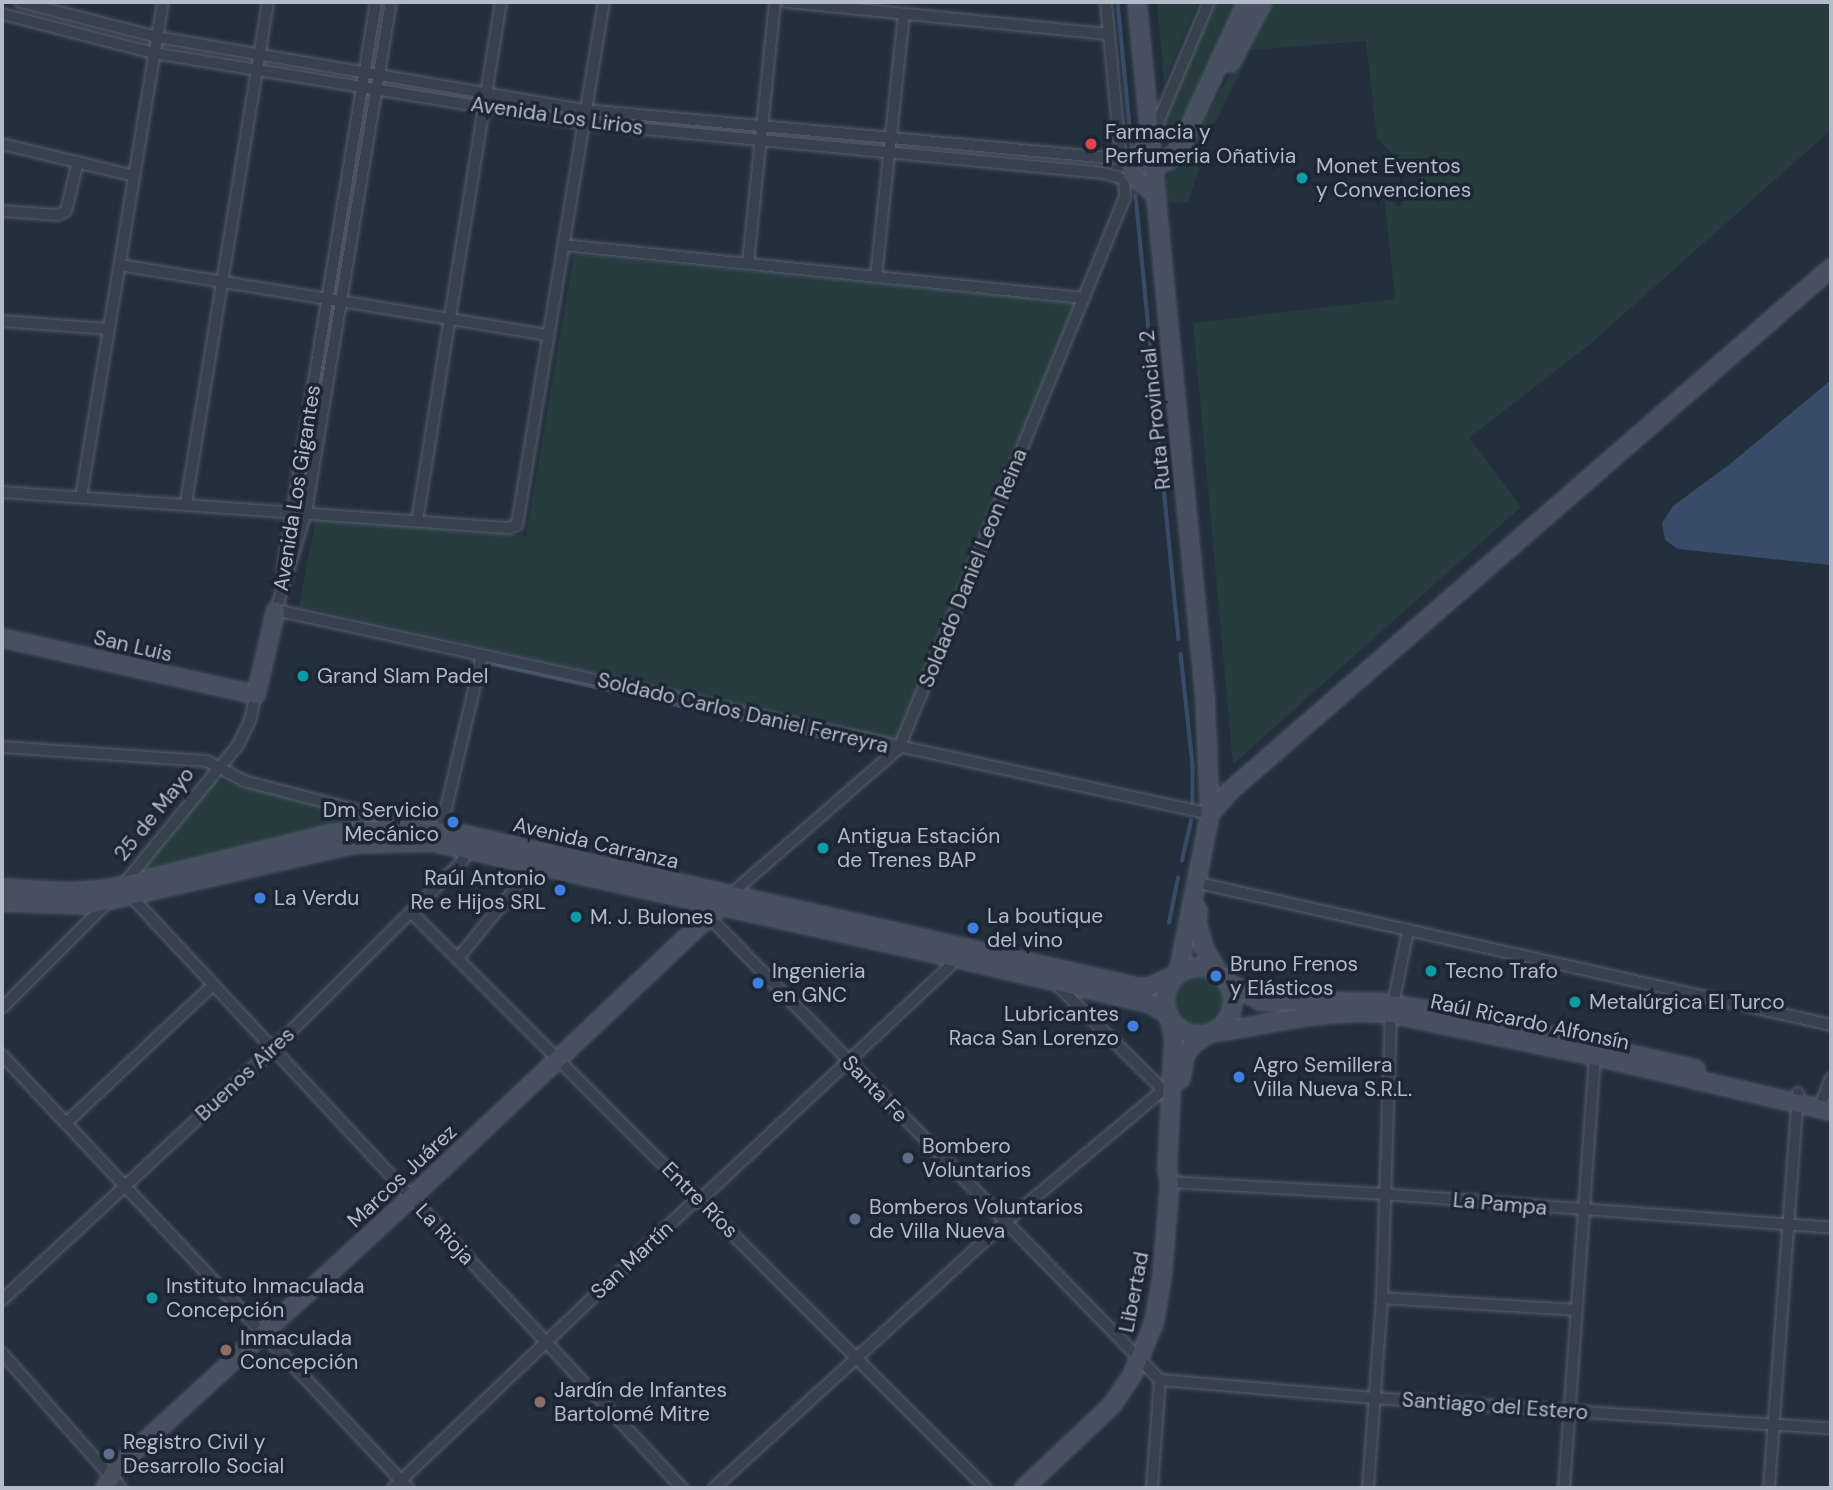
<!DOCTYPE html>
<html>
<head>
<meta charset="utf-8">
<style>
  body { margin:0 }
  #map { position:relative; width:1833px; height:1490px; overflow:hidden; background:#242f3e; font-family:"DM Sans",sans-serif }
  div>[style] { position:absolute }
  .green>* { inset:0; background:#263c3f }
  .round { border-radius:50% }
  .water>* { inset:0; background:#394c67 }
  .stream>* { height:3.5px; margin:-1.75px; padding:0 1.75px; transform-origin:1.75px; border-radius:1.75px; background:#394c67 }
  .roads { filter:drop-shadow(0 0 2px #565f6c) drop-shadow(0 0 2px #565f6c) }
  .street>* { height:10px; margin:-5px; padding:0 5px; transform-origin:5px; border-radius:5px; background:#38414e }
  .secondary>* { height:16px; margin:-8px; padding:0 8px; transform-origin:8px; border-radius:8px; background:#465061 }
  .secondary>.ring { margin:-8px; padding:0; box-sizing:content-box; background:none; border:16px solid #465061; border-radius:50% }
  .dots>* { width:19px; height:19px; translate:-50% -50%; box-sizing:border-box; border:4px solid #1d2633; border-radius:50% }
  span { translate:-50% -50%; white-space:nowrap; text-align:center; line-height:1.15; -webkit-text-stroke:7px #1d2633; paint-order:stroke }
  .street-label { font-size:21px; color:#b4bcc9 }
  .poi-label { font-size:21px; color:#b4bcc9 }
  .left { translate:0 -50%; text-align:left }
  .right { translate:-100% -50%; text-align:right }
  .frame { position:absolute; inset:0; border:4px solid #b4bcc9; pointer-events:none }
</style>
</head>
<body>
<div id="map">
  <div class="green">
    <div style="clip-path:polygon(1157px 2px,1198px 2px,1164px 82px,1164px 81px)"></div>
    <div style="clip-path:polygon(1214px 2px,1242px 2px,1176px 136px,1171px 140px,1161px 139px,1159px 133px)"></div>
    <div style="clip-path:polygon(1269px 2px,1831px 2px,1831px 130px,1589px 345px,1469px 438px,1521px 507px,1233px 764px,1193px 323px,1395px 299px,1384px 196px,1399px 207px,1422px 177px,1399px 161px,1377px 138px,1366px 41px,1251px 50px,1210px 134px,1188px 203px,1163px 202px,1164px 181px,1187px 153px)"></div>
    <div style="clip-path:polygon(574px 254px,1075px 303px,898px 740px,299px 606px,316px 518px,526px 536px)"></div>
    <div style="clip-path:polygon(215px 779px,358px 817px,360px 820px,358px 824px,326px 827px,138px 874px)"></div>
    <div class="round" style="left:1174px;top:977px;width:50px;height:50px"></div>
  </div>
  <div class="water">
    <div style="clip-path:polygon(1831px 380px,1831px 565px,1678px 549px,1665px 540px,1662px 523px,1673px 506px,1730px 464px)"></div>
  </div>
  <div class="stream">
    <div style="left:1118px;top:2px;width:147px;rotate:84.5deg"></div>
    <div style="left:1136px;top:195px;width:208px;rotate:84.5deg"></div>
    <div style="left:1157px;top:416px;width:224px;rotate:84.4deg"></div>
    <div style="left:1181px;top:654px;width:112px;rotate:83.8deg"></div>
    <div style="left:1193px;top:765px;width:38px;rotate:90deg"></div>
    <div style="left:493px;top:664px;width:398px;rotate:12.6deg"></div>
    <div style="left:1182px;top:861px;width:41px;rotate:-77.3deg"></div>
    <div style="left:1169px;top:923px;width:46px;rotate:-78.7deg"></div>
  </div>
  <div class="roads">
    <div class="street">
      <div style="left:20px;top:2px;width:141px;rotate:14.3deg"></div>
      <div style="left:157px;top:37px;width:435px;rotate:9.7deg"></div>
      <div style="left:586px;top:110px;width:537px;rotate:5.23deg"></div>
      <div style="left:1121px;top:159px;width:158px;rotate:-95.5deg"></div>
      <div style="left:787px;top:2px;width:324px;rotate:5.7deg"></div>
      <div style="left:2px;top:14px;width:157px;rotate:14.4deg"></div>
      <div style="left:154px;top:53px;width:435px;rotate:9.3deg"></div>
      <div style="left:583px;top:123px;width:522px;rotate:5.49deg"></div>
      <div style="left:1103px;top:173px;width:16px;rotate:15deg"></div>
      <div style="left:1152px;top:136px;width:146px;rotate:-67deg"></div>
      <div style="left:2px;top:144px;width:136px;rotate:13.6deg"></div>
      <div style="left:2px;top:211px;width:56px;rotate:4.1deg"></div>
      <div style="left:58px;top:215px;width:9px;rotate:-27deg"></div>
      <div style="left:66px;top:211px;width:51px;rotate:-76.5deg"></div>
      <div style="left:563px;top:245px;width:524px;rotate:5.81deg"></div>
      <div style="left:748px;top:263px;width:262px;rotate:-84.1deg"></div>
      <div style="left:120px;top:265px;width:434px;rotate:9.3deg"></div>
      <div style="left:876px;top:276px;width:263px;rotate:-83.9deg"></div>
      <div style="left:2px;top:321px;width:107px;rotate:4.3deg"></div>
      <div style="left:2px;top:492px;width:508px;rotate:4.06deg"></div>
      <div style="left:509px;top:528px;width:9px;rotate:-21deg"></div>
      <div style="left:517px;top:525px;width:530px;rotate:-80.56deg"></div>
      <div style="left:81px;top:497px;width:502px;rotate:-80.59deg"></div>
      <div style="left:186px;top:503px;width:508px;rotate:-80.7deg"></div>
      <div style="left:417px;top:521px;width:526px;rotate:-80.81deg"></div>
      <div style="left:283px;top:570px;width:576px;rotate:-80.7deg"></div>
      <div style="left:276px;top:610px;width:956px;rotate:12.32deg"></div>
      <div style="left:276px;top:610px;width:102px;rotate:-73deg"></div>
      <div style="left:306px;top:512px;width:517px;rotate:-80.54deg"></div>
      <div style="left:2px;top:747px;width:205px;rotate:3.9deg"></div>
      <div style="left:207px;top:761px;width:42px;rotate:28.4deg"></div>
      <div style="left:244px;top:781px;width:167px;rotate:14.5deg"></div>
      <div style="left:441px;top:830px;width:180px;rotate:-76.8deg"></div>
      <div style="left:1203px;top:884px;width:644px;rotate:12.65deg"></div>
      <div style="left:123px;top:885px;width:181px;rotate:-50.6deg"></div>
      <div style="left:238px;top:745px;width:28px;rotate:-64deg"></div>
      <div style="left:250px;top:720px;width:26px;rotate:-77deg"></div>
      <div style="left:128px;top:893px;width:813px;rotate:47.04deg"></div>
      <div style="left:730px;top:895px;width:224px;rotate:-41deg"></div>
      <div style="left:899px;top:748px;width:596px;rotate:-67.7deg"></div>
      <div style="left:1125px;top:197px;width:18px;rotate:-93deg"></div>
      <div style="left:412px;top:913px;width:812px;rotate:45.05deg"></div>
      <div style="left:709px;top:917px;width:646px;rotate:45.75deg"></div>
      <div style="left:458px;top:958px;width:88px;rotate:-50.5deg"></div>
      <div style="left:514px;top:890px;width:33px;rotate:-59deg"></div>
      <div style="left:1053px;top:981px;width:155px;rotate:44.7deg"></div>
      <div style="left:2px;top:1008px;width:153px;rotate:-45deg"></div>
      <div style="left:2px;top:1055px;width:594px;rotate:46.84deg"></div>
      <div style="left:1819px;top:1109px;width:33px;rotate:-69deg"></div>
      <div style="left:66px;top:1123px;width:200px;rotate:-43.2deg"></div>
      <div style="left:1170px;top:1182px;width:213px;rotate:3.2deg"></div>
      <div style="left:1383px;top:1194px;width:449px;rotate:4.3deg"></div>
      <div style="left:1382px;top:1298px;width:194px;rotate:3.5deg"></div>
      <div style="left:2px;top:1300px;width:369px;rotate:-42.8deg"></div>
      <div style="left:273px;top:1049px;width:268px;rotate:-44.8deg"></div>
      <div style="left:463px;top:860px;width:14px;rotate:-78deg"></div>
      <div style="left:2px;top:1353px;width:180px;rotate:48.6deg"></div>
      <div style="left:1160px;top:1380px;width:215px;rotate:4.8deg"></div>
      <div style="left:1374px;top:1398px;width:458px;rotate:3.8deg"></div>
      <div style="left:393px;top:1488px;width:417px;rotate:-43.6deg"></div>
      <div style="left:695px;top:1200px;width:9px;rotate:-21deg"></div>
      <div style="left:703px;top:1197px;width:334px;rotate:-43.1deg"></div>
      <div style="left:947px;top:969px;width:17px;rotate:-54deg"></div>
      <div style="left:714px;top:1488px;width:393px;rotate:-42.4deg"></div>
      <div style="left:1004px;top:1223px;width:207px;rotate:-39.9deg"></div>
      <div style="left:1163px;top:1090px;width:8px;rotate:7deg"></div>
      <div style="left:1152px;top:1488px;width:108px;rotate:-85.8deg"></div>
      <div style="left:1368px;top:1488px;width:191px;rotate:-85.8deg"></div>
      <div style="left:1382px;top:1298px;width:284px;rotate:-88.2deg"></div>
      <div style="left:1391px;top:1014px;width:85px;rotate:-78.4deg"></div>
      <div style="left:1564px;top:1488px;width:438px;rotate:-85.9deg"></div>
      <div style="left:1769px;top:1488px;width:396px;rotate:-85.8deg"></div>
    </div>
    <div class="secondary">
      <div style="left:1137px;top:2px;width:698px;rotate:84.41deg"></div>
      <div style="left:1205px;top:697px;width:118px;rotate:87.6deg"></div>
      <div style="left:1230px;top:63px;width:69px;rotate:-61.6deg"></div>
      <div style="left:1132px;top:163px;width:27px;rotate:-51deg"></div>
      <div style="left:1152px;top:166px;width:15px;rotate:-16deg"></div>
      <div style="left:1166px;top:162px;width:22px;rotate:-47deg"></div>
      <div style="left:1181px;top:146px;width:158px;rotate:-65.4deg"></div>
      <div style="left:1132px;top:175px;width:30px;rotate:40deg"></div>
      <div style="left:2px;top:638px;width:260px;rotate:12.6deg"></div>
      <div style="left:256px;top:695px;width:87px;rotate:-76.8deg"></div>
      <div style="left:2px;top:888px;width:68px;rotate:3.4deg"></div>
      <div style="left:70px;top:892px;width:38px;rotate:-5deg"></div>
      <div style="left:108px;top:889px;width:229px;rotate:-13.9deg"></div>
      <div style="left:330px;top:834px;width:74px;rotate:-5.4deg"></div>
      <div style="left:404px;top:827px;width:58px;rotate:6.9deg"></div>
      <div style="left:462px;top:834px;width:693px;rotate:12.75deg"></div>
      <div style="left:1138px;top:987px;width:11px"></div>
      <div style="left:1149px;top:987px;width:30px;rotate:-24deg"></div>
      <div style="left:2px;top:902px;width:87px;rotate:2deg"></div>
      <div style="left:89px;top:905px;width:273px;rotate:-12.9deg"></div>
      <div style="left:355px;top:844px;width:77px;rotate:-1.5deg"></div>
      <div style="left:432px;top:842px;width:536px;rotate:12.51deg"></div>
      <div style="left:955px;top:958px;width:201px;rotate:13.2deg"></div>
      <div style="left:1151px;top:1004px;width:19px;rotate:32deg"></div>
      <div style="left:1198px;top:910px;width:13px;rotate:94deg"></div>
      <div style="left:1197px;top:923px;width:26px;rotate:74deg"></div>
      <div style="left:1204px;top:948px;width:30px;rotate:60deg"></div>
      <div class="ring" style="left:1165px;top:967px;width:52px;height:52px"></div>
      <div style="left:1178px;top:974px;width:163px;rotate:-78.7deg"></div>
      <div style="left:1210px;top:814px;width:30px;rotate:-49deg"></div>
      <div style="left:1230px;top:791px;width:797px;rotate:-41.03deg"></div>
      <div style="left:1226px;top:981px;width:39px;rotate:30deg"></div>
      <div style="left:1260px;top:1001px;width:118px;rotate:0.5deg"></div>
      <div style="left:1378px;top:1002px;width:63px;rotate:9.2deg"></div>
      <div style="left:1499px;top:1024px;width:202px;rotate:12.9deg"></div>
      <div style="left:1218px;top:1032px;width:92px;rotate:-10deg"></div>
      <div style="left:1309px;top:1016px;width:48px;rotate:-4.8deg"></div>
      <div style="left:1357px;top:1012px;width:34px;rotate:3deg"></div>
      <div style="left:1391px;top:1014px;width:207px;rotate:11.7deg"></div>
      <div style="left:1594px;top:1056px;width:243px;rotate:13.1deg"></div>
      <div style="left:1181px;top:1079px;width:24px;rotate:-81deg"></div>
      <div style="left:1185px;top:1055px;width:12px;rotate:-55deg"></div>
      <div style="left:1192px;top:1045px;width:18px;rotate:-34deg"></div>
      <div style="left:105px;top:1488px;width:23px;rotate:-61deg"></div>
      <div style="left:116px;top:1468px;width:400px;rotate:-42.5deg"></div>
      <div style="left:411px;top:1198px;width:435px;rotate:-43.4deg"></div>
      <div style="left:1024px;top:1488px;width:121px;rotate:-43.3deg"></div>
      <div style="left:1112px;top:1405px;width:36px;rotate:-56deg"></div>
      <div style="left:1132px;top:1375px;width:56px;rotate:-67.1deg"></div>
      <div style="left:1154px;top:1323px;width:47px;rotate:-80.1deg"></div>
      <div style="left:1162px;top:1277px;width:95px;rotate:-85.2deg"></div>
      <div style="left:1170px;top:1182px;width:12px;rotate:-104deg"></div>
      <div style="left:1167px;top:1170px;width:132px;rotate:-87deg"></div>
      <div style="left:1174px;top:1038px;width:22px;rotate:-103deg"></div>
    </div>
  </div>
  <div class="dots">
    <div style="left:1091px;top:144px;background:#e0444e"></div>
    <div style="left:1302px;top:178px;background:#0f9aa8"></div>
    <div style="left:303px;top:676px;background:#0f9aa8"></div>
    <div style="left:453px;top:822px;background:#3f7fe0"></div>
    <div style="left:823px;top:848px;background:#0f9aa8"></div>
    <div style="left:560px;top:890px;background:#3f7fe0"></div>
    <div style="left:260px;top:898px;background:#3f7fe0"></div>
    <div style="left:576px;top:917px;background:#0f9aa8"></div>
    <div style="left:973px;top:928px;background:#3f7fe0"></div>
    <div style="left:1431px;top:971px;background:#0f9aa8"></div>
    <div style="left:1216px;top:976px;background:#3f7fe0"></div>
    <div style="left:758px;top:983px;background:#3f7fe0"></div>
    <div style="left:1575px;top:1002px;background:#0f9aa8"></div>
    <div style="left:1133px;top:1026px;background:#3f7fe0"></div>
    <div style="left:1239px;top:1077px;background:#3f7fe0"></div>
    <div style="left:908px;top:1158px;background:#5c6f8a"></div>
    <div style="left:855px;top:1219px;background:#5c6f8a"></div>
    <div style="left:152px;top:1298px;background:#0f9aa8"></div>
    <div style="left:226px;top:1350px;background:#8d6e63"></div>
    <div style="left:540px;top:1402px;background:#8d6e63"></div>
    <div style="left:109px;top:1454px;background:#5c6f8a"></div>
  </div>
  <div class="street-label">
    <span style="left:557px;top:116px;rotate:8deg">Avenida Los Lirios</span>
    <span style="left:1155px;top:410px;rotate:-96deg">Ruta Provincial 2</span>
    <span style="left:297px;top:488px;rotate:-81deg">Avenida Los Gigantes</span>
    <span style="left:973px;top:568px;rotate:-68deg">Soldado Daniel Leon Reina</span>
    <span style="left:133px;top:646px;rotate:13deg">San Luis</span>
    <span style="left:743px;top:713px;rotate:13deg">Soldado Carlos Daniel Ferreyra</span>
    <span style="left:154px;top:814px;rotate:-51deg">25 de Mayo</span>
    <span style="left:596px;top:843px;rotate:13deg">Avenida Carranza</span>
    <span style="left:1530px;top:1022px;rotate:12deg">Raúl Ricardo Alfonsín</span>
    <span style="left:245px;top:1074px;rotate:-43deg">Buenos Aires</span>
    <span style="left:875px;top:1089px;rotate:46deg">Santa Fe</span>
    <span style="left:402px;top:1176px;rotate:-43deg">Marcos Juárez</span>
    <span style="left:700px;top:1200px;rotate:45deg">Entre Ríos</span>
    <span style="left:1500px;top:1204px;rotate:5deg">La Pampa</span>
    <span style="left:445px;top:1234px;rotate:47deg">La Rioja</span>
    <span style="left:632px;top:1260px;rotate:-43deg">San Martín</span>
    <span style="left:1134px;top:1292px;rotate:-79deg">Libertad</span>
    <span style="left:1495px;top:1406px;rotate:4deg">Santiago del Estero</span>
  </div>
  <div class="poi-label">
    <span class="left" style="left:1105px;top:144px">Farmacia y<br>Perfumeria Oñativia</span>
    <span class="left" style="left:1316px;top:178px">Monet Eventos<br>y Convenciones</span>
    <span class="left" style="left:317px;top:676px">Grand Slam Padel</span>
    <span class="right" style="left:439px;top:822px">Dm Servicio<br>Mecánico</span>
    <span class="left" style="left:837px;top:848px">Antigua Estación<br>de Trenes BAP</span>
    <span class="right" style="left:546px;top:890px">Raúl Antonio<br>Re e Hijos SRL</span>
    <span class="left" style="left:274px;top:898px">La Verdu</span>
    <span class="left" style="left:987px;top:928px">La boutique<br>del vino</span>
    <span class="left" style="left:590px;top:917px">M. J. Bulones</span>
    <span class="left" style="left:1230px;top:976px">Bruno Frenos<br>y Elásticos</span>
    <span class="left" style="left:772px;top:983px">Ingenieria<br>en GNC</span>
    <span class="left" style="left:1445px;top:971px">Tecno Trafo</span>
    <span class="left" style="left:1589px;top:1002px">Metalúrgica El Turco</span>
    <span class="right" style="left:1119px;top:1026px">Lubricantes<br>Raca San Lorenzo</span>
    <span class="left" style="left:1253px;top:1077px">Agro Semillera<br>Villa Nueva S.R.L.</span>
    <span class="left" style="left:922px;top:1158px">Bombero<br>Voluntarios</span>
    <span class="left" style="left:869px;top:1219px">Bomberos Voluntarios<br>de Villa Nueva</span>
    <span class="left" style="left:166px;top:1298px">Instituto Inmaculada<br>Concepción</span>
    <span class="left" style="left:240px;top:1350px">Inmaculada<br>Concepción</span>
    <span class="left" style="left:554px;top:1402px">Jardín de Infantes<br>Bartolomé Mitre</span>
    <span class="left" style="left:123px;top:1454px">Registro Civil y<br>Desarrollo Social</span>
  </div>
  <div class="frame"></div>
</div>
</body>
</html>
